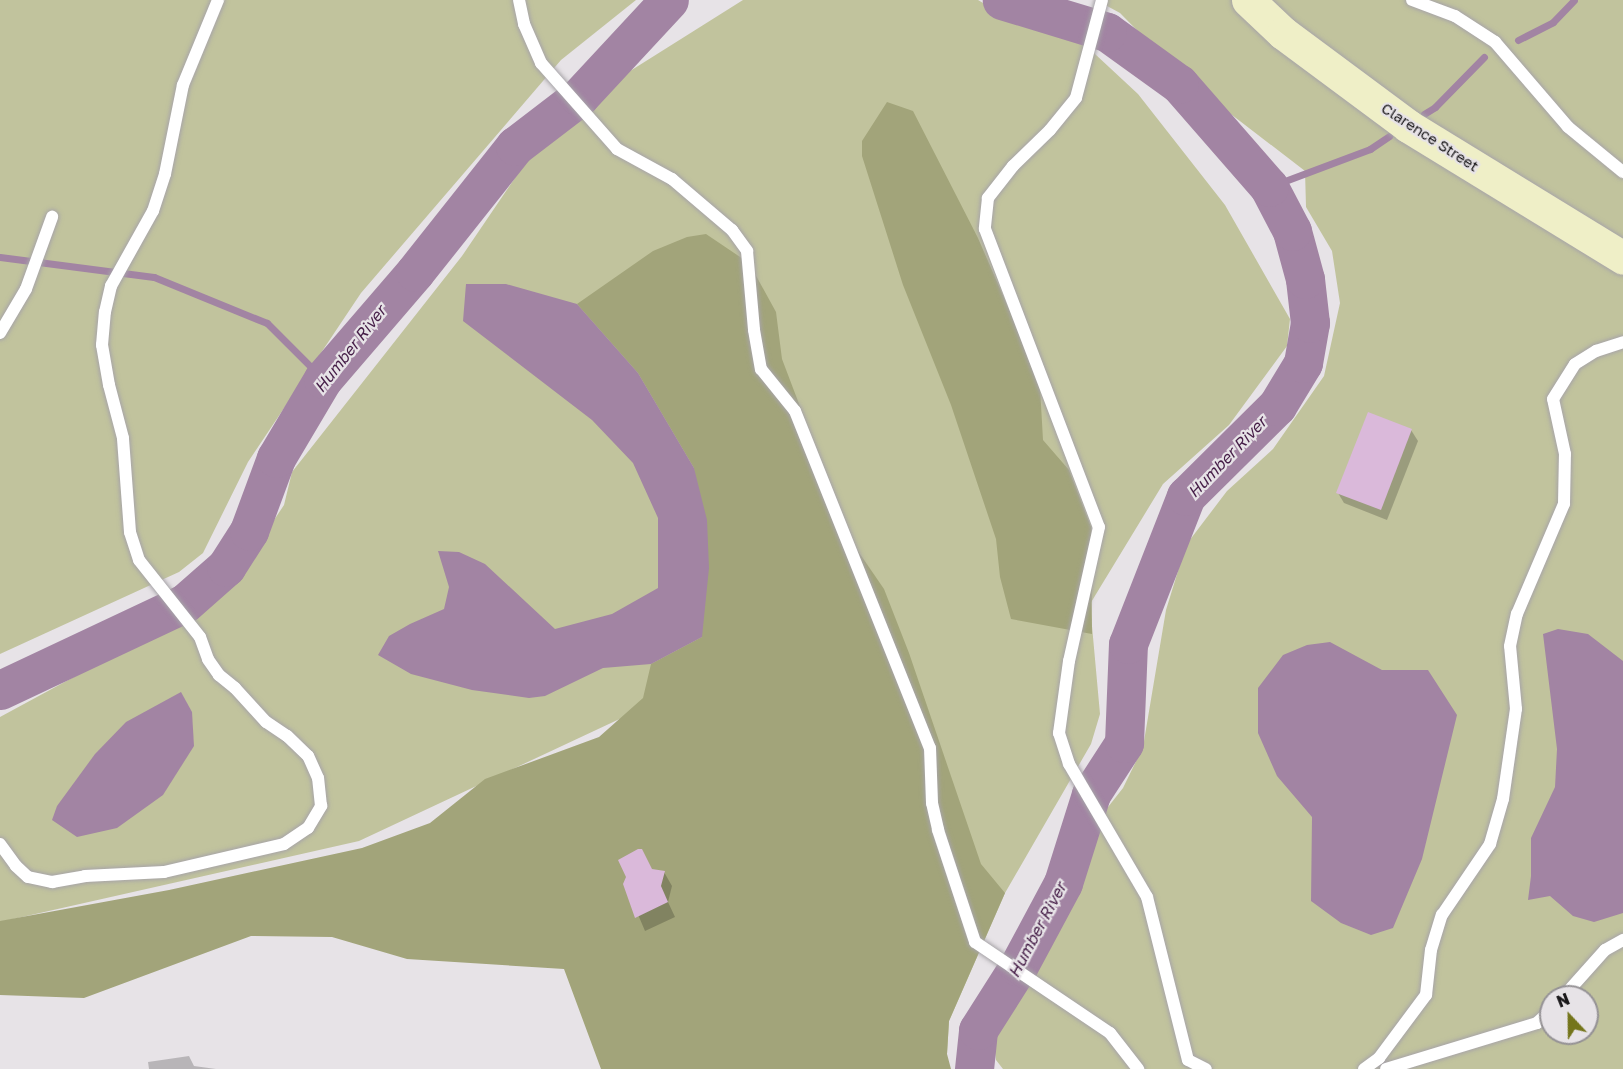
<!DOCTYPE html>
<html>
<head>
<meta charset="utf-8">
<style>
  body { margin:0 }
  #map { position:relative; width:1623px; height:1069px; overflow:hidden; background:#e7e3e7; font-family:"Golos Text",sans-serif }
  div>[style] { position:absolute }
  .green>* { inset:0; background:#c1c39d }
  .forest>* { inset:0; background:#a2a47a }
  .water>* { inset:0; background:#a284a3 }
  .shadow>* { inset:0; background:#0003 }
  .stream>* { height:7px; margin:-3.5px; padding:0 3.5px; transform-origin:3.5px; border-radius:3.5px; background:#a284a3 }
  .river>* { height:39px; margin:-19.5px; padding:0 19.5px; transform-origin:19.5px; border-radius:19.5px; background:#a284a3 }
  .building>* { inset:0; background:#dab9da }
  .roads { filter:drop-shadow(0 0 2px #a7a4a8) drop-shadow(0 0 2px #a7a4a8) }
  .lane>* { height:12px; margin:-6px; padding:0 6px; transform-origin:6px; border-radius:6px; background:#fff }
  .secondary>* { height:33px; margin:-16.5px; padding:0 16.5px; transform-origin:16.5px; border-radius:16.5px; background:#efefc7 }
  span { translate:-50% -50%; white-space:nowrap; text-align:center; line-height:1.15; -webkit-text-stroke:4.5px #e7e3e7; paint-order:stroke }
  .street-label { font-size:15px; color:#1b191b }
  .water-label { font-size:16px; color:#451d47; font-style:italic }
  .north { position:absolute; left:1539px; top:985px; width:60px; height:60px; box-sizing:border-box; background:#e7e3e7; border:2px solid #959295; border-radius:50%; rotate:338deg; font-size:16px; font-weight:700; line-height:24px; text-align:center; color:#1b191b }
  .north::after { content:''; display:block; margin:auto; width:21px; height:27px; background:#74751b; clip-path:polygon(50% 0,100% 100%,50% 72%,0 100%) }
</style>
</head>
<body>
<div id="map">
  <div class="green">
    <div style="clip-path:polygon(0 0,636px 0,561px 60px,361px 293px,248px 462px,203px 553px,179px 572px,0 654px)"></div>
    <div style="clip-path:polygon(743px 0,978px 0,1000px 13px,1081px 41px,1138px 94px,1225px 205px,1290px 319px,1287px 346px,1229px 425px,1163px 484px,1090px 604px,1100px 714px,1091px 744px,1005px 893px,949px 1021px,947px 1054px,705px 679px,359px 841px,0 922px,0 717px,168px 626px,241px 570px,284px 505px,292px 472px,462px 256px,538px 144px,619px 78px)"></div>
    <div style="clip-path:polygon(evenodd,1096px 0,1623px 0,1623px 1069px,1003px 1069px,996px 1060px,990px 1012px,1082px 840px,1123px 788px,1143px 747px,1166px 610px,1186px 545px,1227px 491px,1273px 449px,1324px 376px,1340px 303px,1332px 251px,1306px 207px,1305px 171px,1184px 78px,1120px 13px,1096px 0,1551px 997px,1587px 997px,1587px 1033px,1551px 1033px,1551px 997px)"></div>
  </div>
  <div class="forest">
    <div style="clip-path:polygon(887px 102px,913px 111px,978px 238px,1025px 346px,1040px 387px,1043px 440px,1069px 470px,1091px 527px,1092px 634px,1011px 619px,1000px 577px,996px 539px,951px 405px,903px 285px,862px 156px,862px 141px)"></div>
    <div style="clip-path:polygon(706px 234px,749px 263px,776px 312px,782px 359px,851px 541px,884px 589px,909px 653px,981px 864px,1005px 893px,949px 1021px,947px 1054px,951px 1069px,601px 1069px,564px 969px,407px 959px,332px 937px,251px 936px,84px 998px,0 995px,0 921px,169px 890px,362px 848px,430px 823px,485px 779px,599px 737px,643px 698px,651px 664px,702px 637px,694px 468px,638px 373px,577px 304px,653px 251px,687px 237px)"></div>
  </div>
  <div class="water">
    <div style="clip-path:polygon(466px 284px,506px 284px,577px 304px,638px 373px,694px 468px,707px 520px,709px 568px,702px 637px,651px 664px,603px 668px,545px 696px,529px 698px,472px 690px,411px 674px,378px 655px,389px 636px,410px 624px,444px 609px,449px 587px,438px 551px,459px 552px,485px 564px,555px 629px,612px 614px,658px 588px,658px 518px,633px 463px,592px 420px,463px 321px)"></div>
    <div style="clip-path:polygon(1558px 629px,1588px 634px,1623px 661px,1623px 913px,1594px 922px,1573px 916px,1550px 896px,1528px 900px,1531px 876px,1531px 838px,1555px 787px,1557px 749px,1543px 634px)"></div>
    <div style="clip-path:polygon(1330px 642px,1382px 670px,1428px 670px,1457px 715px,1422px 859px,1393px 928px,1371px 935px,1341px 923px,1311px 901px,1312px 817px,1277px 776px,1258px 733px,1258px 688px,1283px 655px,1307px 645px)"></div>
    <div style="clip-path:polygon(181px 692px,192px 712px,194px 746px,163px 795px,117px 828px,77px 837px,52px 820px,57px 806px,95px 754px,126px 722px)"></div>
  </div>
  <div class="shadow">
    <div style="clip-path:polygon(1411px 430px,1418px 441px,1387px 520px,1344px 503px,1338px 493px)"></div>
    <div style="clip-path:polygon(652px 870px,664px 872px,672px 886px,668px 902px,675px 917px,645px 931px,625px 884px)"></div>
    <div style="clip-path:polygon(189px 1056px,194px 1066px,216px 1069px,149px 1069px,148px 1062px)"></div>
  </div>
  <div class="stream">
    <div style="left:1518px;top:40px;width:39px;rotate:-27deg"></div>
    <div style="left:1553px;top:22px;width:30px;rotate:-46deg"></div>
    <div style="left:1424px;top:114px;width:13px;rotate:-32deg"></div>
    <div style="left:1435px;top:107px;width:70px;rotate:-45.6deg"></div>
    <div style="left:1269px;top:187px;width:108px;rotate:-20.6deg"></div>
    <div style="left:1370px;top:149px;width:23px;rotate:-34deg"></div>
    <div style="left:0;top:257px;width:155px;rotate:7.4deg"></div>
    <div style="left:154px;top:277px;width:122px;rotate:22.2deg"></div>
    <div style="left:267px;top:323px;width:79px;rotate:45deg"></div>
  </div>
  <div class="river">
    <div style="left:0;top:690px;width:204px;rotate:-25.2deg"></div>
    <div style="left:185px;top:603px;width:55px;rotate:-41.3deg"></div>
    <div style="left:226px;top:567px;width:43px;rotate:-57.4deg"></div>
    <div style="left:249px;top:531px;width:78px;rotate:-69.7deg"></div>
    <div style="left:276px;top:458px;width:92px;rotate:-59.3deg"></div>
    <div style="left:323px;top:379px;width:141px;rotate:-49.3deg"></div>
    <div style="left:415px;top:272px;width:161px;rotate:-51.6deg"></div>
    <div style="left:515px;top:146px;width:81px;rotate:-37.4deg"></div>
    <div style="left:579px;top:97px;width:132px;rotate:-47.1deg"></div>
    <div style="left:974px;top:1069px;width:39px;rotate:-84deg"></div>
    <div style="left:978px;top:1030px;width:75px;rotate:-57.6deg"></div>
    <div style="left:1018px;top:967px;width:95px;rotate:-61.8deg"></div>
    <div style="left:1063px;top:883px;width:93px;rotate:-72.5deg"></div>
    <div style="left:1091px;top:794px;width:61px;rotate:-57.1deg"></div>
    <div style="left:1124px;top:743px;width:99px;rotate:-87.7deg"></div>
    <div style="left:1128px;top:644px;width:159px;rotate:-68.6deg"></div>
    <div style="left:1186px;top:496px;width:128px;rotate:-44.7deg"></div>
    <div style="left:1277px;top:406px;width:50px;rotate:-58.8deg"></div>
    <div style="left:1303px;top:363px;width:41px;rotate:-80.1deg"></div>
    <div style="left:1310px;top:323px;width:44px;rotate:-96.5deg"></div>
    <div style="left:1305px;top:279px;width:50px;rotate:-105.2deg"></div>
    <div style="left:1292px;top:231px;width:50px;rotate:-117.6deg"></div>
    <div style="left:1269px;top:187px;width:137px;rotate:-131.1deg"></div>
    <div style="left:1179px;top:84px;width:89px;rotate:-144.2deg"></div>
    <div style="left:1107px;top:32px;width:110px;rotate:-163.1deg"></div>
  </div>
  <div class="building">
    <div style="clip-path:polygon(1368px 412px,1412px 429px,1381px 510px,1336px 493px)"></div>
    <div style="clip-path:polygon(638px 849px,642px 849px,652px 869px,665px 871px,661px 886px,668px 902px,635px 918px,623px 884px,626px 877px,618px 860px)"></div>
  </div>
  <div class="roads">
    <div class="lane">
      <div style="left:519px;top:0;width:25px;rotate:78deg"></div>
      <div style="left:524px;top:24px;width:43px;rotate:66.4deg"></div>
      <div style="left:541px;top:63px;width:115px;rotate:48.5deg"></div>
      <div style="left:617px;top:149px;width:63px;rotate:28.6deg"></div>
      <div style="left:672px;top:179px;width:79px;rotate:40.4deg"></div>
      <div style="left:732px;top:230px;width:26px;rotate:54deg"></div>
      <div style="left:747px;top:251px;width:79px;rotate:84.9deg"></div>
      <div style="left:754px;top:330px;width:40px;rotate:80deg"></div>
      <div style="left:761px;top:369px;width:54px;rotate:51deg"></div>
      <div style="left:795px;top:411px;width:363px;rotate:68.2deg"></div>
      <div style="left:930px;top:748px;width:55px;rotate:87.9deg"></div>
      <div style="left:932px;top:803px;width:28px;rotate:77deg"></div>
      <div style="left:938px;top:830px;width:118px;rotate:71.7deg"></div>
      <div style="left:975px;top:942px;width:163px;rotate:34deg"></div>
      <div style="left:1110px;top:1033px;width:46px;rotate:52.1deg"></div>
      <div style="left:1102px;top:0;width:101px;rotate:104.9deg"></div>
      <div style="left:1076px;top:98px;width:41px;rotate:129.1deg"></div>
      <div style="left:1050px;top:130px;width:52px;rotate:135.8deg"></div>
      <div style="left:1013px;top:166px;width:41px;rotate:128deg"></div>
      <div style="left:988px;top:198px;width:31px;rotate:96deg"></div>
      <div style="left:985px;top:229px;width:319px;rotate:69.1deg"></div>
      <div style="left:1099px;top:527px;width:137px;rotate:102.6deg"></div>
      <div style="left:1069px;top:661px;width:73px;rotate:97.9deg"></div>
      <div style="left:1059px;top:733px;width:33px;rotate:72deg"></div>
      <div style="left:1069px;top:764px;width:154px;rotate:59.6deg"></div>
      <div style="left:1147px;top:897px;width:168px;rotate:75.9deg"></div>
      <div style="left:1188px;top:1060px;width:20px;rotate:27deg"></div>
      <div style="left:1412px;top:0;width:46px;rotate:20.4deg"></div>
      <div style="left:1455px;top:16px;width:48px;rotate:33deg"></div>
      <div style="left:1495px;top:42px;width:112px;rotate:49.3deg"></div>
      <div style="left:1568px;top:127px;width:71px;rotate:39.3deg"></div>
      <div style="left:0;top:333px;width:51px;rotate:-59.4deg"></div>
      <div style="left:26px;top:289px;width:77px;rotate:-70.1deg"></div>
      <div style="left:0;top:844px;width:27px;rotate:54deg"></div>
      <div style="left:16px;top:866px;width:16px;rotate:43deg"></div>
      <div style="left:28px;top:877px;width:25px;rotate:12deg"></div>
      <div style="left:52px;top:882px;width:34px;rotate:-10deg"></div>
      <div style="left:85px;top:876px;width:79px;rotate:-2.9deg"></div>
      <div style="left:164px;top:872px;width:123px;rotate:-13.1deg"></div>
      <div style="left:284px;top:844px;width:29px;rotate:-34deg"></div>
      <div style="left:308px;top:828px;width:26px;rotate:-59deg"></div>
      <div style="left:321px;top:806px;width:28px;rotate:-96deg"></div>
      <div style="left:318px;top:778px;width:24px;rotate:-114deg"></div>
      <div style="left:308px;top:756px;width:29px;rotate:-136deg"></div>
      <div style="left:287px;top:736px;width:25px;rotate:-146deg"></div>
      <div style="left:266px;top:722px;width:46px;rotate:-132.4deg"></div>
      <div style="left:235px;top:688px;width:21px;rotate:-141deg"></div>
      <div style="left:219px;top:675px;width:19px;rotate:-125deg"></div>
      <div style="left:208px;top:659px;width:23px;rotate:-110deg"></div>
      <div style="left:200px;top:637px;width:98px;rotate:-128.4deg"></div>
      <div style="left:139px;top:560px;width:29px;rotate:-108deg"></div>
      <div style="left:130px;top:532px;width:94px;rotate:-94.3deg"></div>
      <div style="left:123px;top:438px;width:55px;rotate:-104.8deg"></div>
      <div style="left:109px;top:385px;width:41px;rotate:-99.9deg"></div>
      <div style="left:102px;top:345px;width:33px;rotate:-85deg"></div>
      <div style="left:105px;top:312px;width:27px;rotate:-77deg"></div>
      <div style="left:111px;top:286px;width:86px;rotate:-60.8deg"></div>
      <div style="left:153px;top:211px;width:39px;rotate:-72deg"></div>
      <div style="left:165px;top:174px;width:91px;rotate:-78.6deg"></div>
      <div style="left:183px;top:85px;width:92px;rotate:-67.6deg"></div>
      <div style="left:1563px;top:997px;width:63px;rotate:-48.2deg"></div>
      <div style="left:1605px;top:950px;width:21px;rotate:-29deg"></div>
      <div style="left:1364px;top:1069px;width:19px;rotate:-36deg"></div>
      <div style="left:1379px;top:1058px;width:79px;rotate:-53.3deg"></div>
      <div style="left:1426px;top:995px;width:45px;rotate:-83.7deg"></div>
      <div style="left:1431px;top:950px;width:37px;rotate:-73deg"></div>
      <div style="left:1442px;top:915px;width:86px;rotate:-55.9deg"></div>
      <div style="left:1490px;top:844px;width:47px;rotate:-73.9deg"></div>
      <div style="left:1503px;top:799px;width:91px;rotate:-81.8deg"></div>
      <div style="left:1516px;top:709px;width:63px;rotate:-95.4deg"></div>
      <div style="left:1510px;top:646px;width:33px;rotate:-78deg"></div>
      <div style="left:1517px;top:614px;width:120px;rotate:-66.9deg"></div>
      <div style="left:1564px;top:504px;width:50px;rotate:-88.9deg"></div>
      <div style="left:1565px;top:454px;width:56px;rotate:-102.3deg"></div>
      <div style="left:1553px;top:399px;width:41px;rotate:-57.8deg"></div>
      <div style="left:1575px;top:364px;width:25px;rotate:-32deg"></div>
      <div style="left:1596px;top:351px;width:28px;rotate:-18deg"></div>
      <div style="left:1386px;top:1069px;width:158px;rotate:-16.9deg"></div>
      <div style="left:1537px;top:1023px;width:19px;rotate:-43deg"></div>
    </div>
    <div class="secondary">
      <div style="left:1248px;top:0;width:48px;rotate:43.3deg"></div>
      <div style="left:1283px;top:33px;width:156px;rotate:36.6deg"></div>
      <div style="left:1408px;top:126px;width:252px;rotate:31.5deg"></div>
    </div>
  </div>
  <div class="street-label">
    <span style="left:1430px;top:137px;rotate:33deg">Clarence Street</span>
  </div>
  <div class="water-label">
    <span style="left:350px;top:349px;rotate:-52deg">Humber River</span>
    <span style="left:1227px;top:457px;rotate:-46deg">Humber River</span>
    <span style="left:1037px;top:930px;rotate:-62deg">Humber River</span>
  </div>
  <div class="north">N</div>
</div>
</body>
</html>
